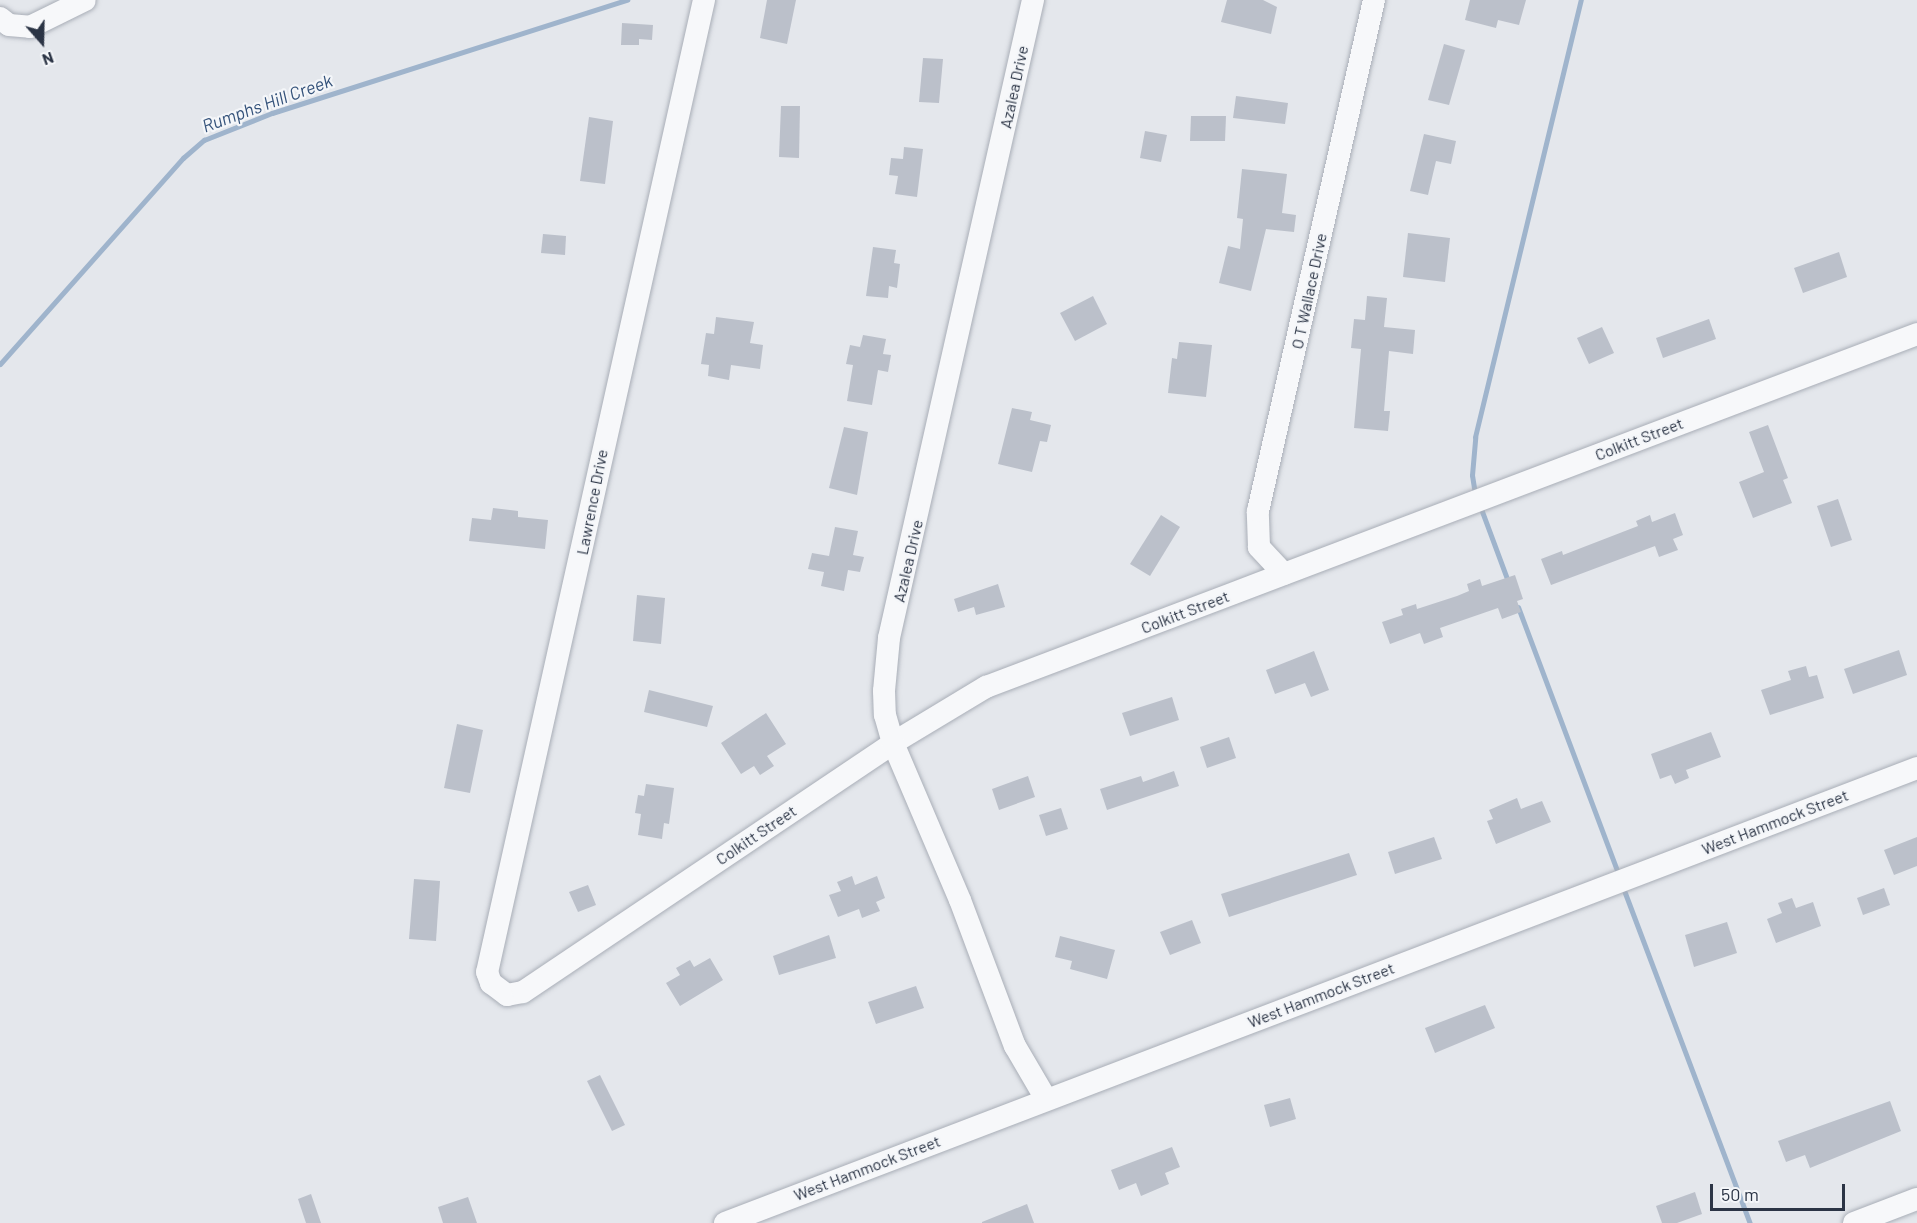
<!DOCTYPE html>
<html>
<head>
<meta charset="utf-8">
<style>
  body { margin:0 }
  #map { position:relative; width:1917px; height:1223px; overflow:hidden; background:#e4e7ec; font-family:Barlow,sans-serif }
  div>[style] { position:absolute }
  .stream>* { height:5px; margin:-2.5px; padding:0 2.5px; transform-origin:2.5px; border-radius:2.5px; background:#9fb4cc }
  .building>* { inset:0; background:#bbc0ca }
  .roads { filter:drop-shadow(0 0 2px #a9aeb7) drop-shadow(0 0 2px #a9aeb7) }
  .minor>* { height:22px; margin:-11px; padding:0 11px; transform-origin:11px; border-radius:11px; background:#f7f8fa }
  span { translate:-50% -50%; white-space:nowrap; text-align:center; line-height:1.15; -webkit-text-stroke:4.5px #f4f6f9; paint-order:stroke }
  .street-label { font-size:16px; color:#2b3445 }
  .water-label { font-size:18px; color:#34527a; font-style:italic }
  .north { position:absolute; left:12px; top:12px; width:60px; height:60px; -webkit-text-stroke:4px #f4f6f9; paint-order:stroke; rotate:160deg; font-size:16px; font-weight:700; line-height:24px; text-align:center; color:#2b3445 }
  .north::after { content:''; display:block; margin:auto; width:21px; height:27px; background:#2b3445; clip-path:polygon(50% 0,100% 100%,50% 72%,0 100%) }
  .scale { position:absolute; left:1710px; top:1184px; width:135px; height:27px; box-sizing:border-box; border:3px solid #2b3445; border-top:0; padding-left:8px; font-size:18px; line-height:21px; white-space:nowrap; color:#2b3445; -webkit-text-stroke:4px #f4f6f9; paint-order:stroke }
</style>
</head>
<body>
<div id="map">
  <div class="stream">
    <div style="left:0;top:364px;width:276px;rotate:-48.4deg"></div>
    <div style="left:183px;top:158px;width:28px;rotate:-41deg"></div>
    <div style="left:204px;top:140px;width:73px;rotate:-21.7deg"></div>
    <div style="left:272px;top:113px;width:373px;rotate:-17.7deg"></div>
    <div style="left:1475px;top:494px;width:19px;rotate:-99deg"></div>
    <div style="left:1472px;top:475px;width:38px;rotate:-85deg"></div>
    <div style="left:1475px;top:437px;width:450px;rotate:-76.4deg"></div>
    <div style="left:1480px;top:506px;width:83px;rotate:69.6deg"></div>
    <div style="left:1518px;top:607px;width:287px;rotate:69.4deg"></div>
    <div style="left:1622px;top:885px;width:361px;rotate:69.3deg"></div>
  </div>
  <div class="building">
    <div style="clip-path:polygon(767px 0,796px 0,787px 44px,760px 38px)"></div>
    <div style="clip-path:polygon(1227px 0,1263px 0,1277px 7px,1271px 34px,1221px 22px)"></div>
    <div style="clip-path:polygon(1470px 0,1526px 0,1519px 25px,1498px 20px,1496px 28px,1465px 20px)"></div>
    <div style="clip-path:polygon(622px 23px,653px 25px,652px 40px,639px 39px,639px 45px,621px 45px)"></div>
    <div style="clip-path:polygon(1444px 44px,1465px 50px,1449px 105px,1428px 100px)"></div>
    <div style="clip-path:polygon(923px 58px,943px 59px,939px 103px,919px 102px)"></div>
    <div style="clip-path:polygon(1236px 96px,1288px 103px,1285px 124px,1233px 118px)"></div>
    <div style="clip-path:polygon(781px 106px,800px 106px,799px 158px,779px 157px)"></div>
    <div style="clip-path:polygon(1191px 116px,1226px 116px,1225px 141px,1190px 141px)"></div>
    <div style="clip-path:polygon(589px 117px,613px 121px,605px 184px,580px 181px)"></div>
    <div style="clip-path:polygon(1145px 131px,1167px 135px,1161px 162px,1140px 158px)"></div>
    <div style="clip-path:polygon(1424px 134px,1456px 141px,1451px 164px,1436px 161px,1428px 195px,1410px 191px)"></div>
    <div style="clip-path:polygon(904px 147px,923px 149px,917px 197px,895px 194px,898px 176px,889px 175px,891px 158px,903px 159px)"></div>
    <div style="clip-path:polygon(1242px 169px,1287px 174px,1282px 213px,1296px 215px,1294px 232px,1266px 229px,1251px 291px,1219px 283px,1228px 246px,1240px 249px,1243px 219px,1237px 218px)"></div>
    <div style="clip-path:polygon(1408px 233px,1450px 238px,1445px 282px,1403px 277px)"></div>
    <div style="clip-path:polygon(543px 234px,566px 236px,565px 255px,541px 253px)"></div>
    <div style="clip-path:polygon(873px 247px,896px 250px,894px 263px,900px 264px,897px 288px,889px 286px,888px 298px,866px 296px)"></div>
    <div style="clip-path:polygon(1839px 252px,1847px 277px,1803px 293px,1794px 268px)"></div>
    <div style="clip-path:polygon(1093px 296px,1107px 324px,1075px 341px,1060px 313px)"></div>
    <div style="clip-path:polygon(1367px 296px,1387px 298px,1384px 327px,1415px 330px,1413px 354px,1389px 351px,1384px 411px,1390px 411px,1388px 431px,1354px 428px,1361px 349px,1351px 348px,1354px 319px,1365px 320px)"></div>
    <div style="clip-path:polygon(716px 317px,754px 322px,750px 343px,763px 345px,760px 369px,731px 365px,729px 380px,708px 376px,709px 365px,701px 364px,706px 333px,714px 334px)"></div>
    <div style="clip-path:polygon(1709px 319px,1716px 339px,1663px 358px,1656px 338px)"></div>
    <div style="clip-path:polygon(1602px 327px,1614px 353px,1589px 364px,1577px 338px)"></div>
    <div style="clip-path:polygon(863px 335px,886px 339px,883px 354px,891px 355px,888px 372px,878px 370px,872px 405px,847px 401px,853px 365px,846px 364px,850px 345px,860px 347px)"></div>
    <div style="clip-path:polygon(1179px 342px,1212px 345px,1206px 397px,1168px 393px,1172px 358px,1177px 359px)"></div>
    <div style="clip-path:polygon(1012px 408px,1032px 412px,1030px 420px,1051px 425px,1047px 442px,1040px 441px,1032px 472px,998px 464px)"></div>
    <div style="clip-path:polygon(1768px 425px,1788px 478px,1783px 480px,1792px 503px,1753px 518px,1739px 482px,1764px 472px,1749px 432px)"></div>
    <div style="clip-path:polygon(844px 427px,868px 432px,857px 495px,829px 488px)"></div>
    <div style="clip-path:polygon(1838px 499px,1852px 540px,1831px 547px,1817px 506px)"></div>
    <div style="clip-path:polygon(493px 508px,518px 511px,518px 517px,548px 520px,545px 549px,469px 541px,472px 518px,491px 520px)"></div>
    <div style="clip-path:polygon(1675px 513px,1683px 535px,1673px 539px,1678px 550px,1659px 557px,1655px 546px,1551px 585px,1541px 559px,1562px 551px,1563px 555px,1638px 526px,1636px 521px,1650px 515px,1652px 522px)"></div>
    <div style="clip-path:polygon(1161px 515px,1180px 527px,1150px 576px,1130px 564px)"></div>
    <div style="clip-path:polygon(835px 527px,858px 531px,853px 555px,864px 557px,860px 572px,848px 570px,844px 591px,821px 586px,824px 572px,808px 569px,812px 553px,829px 556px)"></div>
    <div style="clip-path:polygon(1515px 575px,1523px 599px,1517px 601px,1521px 612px,1502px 619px,1498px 608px,1440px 628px,1443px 637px,1424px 644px,1420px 633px,1390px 644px,1382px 622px,1403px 615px,1401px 609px,1416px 604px,1417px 609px,1457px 596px,1469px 591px,1467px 584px,1480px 579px,1482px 586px)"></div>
    <div style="clip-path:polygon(998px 584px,1005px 607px,976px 615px,974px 607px,958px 612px,954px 599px)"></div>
    <div style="clip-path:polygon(637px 595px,665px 598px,661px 644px,633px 641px)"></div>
    <div style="clip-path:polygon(1899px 650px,1907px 675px,1853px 694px,1844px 669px)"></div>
    <div style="clip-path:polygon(1314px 651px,1329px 690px,1311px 697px,1305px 683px,1275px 694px,1266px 670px)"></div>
    <div style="clip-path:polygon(1806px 666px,1809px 677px,1817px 675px,1824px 698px,1770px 715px,1761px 690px,1791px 680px,1788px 671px)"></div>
    <div style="clip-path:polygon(649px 690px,713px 706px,707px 727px,644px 712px)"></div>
    <div style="clip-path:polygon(1172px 697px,1179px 720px,1130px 736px,1122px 713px)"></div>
    <div style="clip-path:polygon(766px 713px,786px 744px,767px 756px,774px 766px,760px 775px,754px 766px,741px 774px,721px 743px)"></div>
    <div style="clip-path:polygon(457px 724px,483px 730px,470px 793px,444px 788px)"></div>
    <div style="clip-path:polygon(1711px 732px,1721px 757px,1686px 770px,1689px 778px,1675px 784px,1671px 775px,1660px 779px,1651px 754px)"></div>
    <div style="clip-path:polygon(1229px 737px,1236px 758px,1207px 768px,1200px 747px)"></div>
    <div style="clip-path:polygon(1174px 771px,1179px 786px,1107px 810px,1100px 789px,1141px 776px,1143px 782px)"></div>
    <div style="clip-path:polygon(1028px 776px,1035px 797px,999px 810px,992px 789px)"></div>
    <div style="clip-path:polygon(646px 784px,674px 788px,669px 824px,664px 823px,662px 839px,638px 835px,641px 814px,635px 813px,638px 795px,644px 796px)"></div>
    <div style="clip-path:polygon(1517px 798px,1521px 809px,1542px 801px,1551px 822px,1496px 844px,1487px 821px,1493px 819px,1489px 810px)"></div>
    <div style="clip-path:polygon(1061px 808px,1068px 829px,1046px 836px,1039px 815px)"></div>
    <div style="clip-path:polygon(1434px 837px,1442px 859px,1395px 874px,1388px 852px)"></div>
    <div style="clip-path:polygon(1917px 837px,1917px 866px,1894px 875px,1884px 850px)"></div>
    <div style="clip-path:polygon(1349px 853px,1357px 875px,1229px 917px,1221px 894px)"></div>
    <div style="clip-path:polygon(852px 876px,855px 885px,877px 876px,885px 898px,876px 902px,880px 911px,862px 918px,859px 909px,838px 917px,829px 895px,841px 891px,837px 882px)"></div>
    <div style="clip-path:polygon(414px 879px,440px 881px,436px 941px,409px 939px)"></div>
    <div style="clip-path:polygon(588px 885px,596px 905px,578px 912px,569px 892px)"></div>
    <div style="clip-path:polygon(1884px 888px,1890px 905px,1863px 915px,1857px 898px)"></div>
    <div style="clip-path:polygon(1792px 898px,1796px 908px,1813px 902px,1821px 926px,1776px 943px,1767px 919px,1782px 913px,1778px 903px)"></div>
    <div style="clip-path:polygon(1192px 920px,1201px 943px,1170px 955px,1160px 932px)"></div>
    <div style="clip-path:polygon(1727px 922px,1737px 953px,1694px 967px,1685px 935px)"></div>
    <div style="clip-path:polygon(829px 935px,836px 958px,779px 975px,773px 956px)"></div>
    <div style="clip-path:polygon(1060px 936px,1115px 950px,1107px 979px,1070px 969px,1072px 961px,1055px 957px)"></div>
    <div style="clip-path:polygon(710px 958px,723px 980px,680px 1006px,666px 983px,680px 975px,676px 968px,690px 960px,694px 967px)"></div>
    <div style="clip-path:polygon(916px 986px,924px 1008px,876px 1024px,868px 1002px)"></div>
    <div style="clip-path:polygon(1485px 1005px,1495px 1028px,1435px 1053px,1425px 1028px)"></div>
    <div style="clip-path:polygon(600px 1075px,625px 1125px,612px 1131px,587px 1081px)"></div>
    <div style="clip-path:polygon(1290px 1098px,1296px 1119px,1270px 1127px,1264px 1105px)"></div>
    <div style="clip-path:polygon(1890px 1101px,1901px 1131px,1810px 1168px,1805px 1155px,1786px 1162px,1778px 1141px)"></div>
    <div style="clip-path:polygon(1172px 1147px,1180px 1167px,1165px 1173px,1169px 1184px,1141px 1196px,1136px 1183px,1119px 1190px,1111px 1170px)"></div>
    <div style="clip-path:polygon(1695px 1192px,1702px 1214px,1677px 1223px,1662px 1223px,1656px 1206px)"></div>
    <div style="clip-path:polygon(311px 1194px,321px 1223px,306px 1223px,298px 1199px)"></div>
    <div style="clip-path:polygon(468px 1197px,477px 1223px,443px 1223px,438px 1207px)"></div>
    <div style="clip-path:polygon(1027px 1204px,1034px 1223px,982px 1223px,982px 1222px)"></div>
  </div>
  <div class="roads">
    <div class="minor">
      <div style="left:704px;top:0;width:996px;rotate:102.58deg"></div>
      <div style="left:487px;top:972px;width:12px;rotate:70deg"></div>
      <div style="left:491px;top:983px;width:20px;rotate:37deg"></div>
      <div style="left:507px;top:995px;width:16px;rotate:-11deg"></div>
      <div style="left:523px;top:992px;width:446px;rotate:-33.9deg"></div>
      <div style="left:893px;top:743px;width:109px;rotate:-31.1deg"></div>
      <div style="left:986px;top:687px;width:996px;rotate:-20.76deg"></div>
      <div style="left:1033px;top:0;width:654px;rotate:102.72deg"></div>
      <div style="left:889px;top:638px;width:53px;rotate:95.4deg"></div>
      <div style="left:884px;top:691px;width:24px;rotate:88deg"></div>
      <div style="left:885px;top:715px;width:29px;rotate:74deg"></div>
      <div style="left:893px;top:743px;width:171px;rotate:66.9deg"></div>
      <div style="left:960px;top:900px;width:156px;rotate:69.4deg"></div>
      <div style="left:1015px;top:1046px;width:61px;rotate:59.7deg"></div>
      <div style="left:0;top:18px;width:11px;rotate:38deg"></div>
      <div style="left:9px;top:25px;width:21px;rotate:5deg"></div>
      <div style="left:30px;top:27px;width:61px;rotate:-26.1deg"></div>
      <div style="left:1284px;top:574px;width:37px;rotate:-133deg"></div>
      <div style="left:1259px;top:547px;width:36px;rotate:-92deg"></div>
      <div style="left:1258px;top:511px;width:524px;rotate:-77.21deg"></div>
      <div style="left:725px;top:1223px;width:1276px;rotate:-20.89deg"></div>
      <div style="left:1854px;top:1223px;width:67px;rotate:-20.9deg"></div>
    </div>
  </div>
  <div class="street-label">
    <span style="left:1014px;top:87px;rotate:-78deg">Azalea Drive</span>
    <span style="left:1309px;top:291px;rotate:-78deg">O T Wallace Drive</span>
    <span style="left:1639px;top:439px;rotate:-21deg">Colkitt Street</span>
    <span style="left:592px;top:502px;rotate:-79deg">Lawrence Drive</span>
    <span style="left:908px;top:561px;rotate:-77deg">Azalea Drive</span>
    <span style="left:1185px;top:612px;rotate:-21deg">Colkitt Street</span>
    <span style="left:1775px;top:822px;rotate:-21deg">West Hammock Street</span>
    <span style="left:756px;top:835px;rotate:-34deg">Colkitt Street</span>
    <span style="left:1321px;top:995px;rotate:-21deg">West Hammock Street</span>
    <span style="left:867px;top:1168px;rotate:-21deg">West Hammock Street</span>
  </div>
  <div class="water-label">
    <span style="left:267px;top:103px;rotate:-20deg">Rumphs Hill Creek</span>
  </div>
  <div class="north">N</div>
  <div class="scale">50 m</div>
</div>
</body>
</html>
